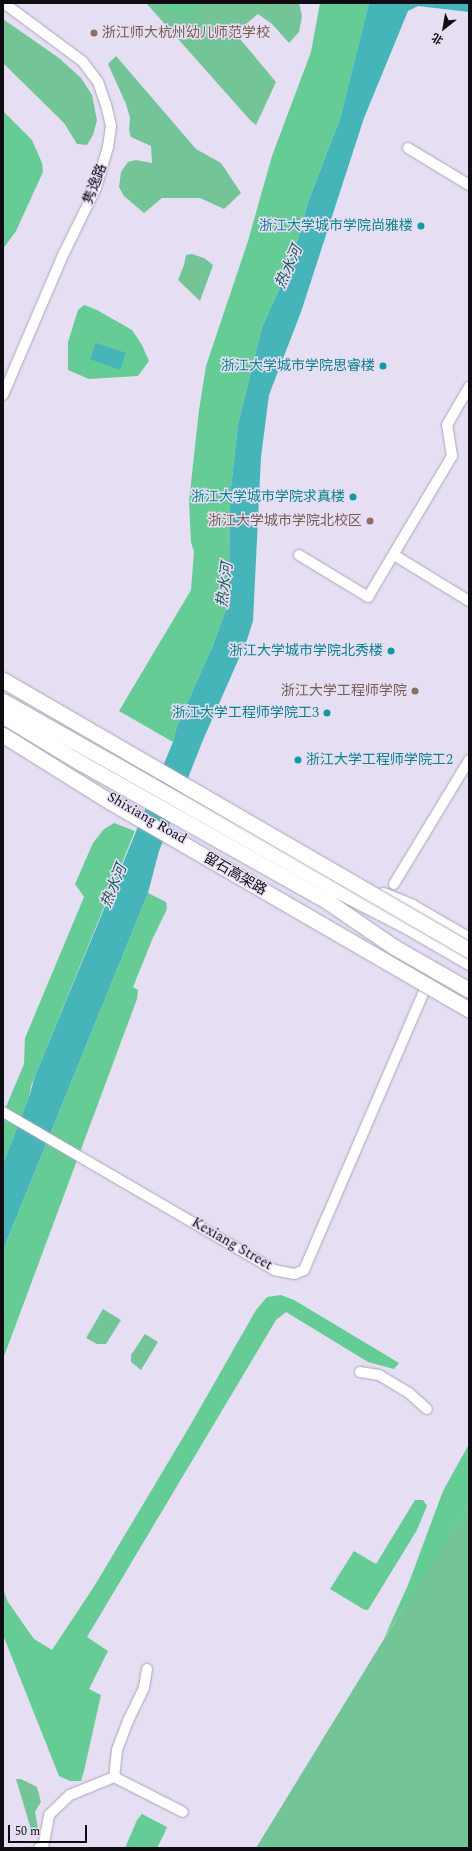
<!DOCTYPE html>
<html>
<head>
<meta charset="utf-8">
<style>
  body { margin:0 }
  #map { position:relative; width:472px; height:1851px; overflow:hidden; background:#e6def3; font-family:Spectral,"Noto Sans SC",serif }
  div>[style] { position:absolute }
  .green>* { inset:0; background:#73c598 }
  .forest>* { inset:0; background:#66cc96 }
  .water>* { inset:0; background:#45b5ba }
  .roads { filter:drop-shadow(0 0 1px #aca5b9) drop-shadow(0 0 1px #aca5b9) }
  .minor>* { height:10px; margin:-5px; padding:0 5px; transform-origin:5px; border-radius:5px; background:#fff }
  .major>* { height:13px; margin:-6.5px; padding:0 6.5px; transform-origin:6.5px; border-radius:6.5px; background:#fff }
  .highway>* { height:15px; margin:-7.5px; padding:0 7.5px; transform-origin:7.5px; border-radius:7.5px; background:#fff }
  .bridges { filter:drop-shadow(0 0 1px #aca5b9) drop-shadow(0 0 1px #aca5b9) }
  .highway-bridge>* { height:15px; margin:-7.5px; padding:0 7.5px; transform-origin:7.5px; border-radius:7.5px; background:#fff }
  .dots>* { width:11px; height:11px; translate:-50% -50%; box-sizing:border-box; border:2px solid #e6def3; border-radius:50% }
  span { translate:-50% -50%; white-space:nowrap; text-align:center; line-height:1.15; -webkit-text-stroke:3px #e6def3; paint-order:stroke }
  .education-label { font-size:14px; color:#785e54 }
  .left { translate:0 -50%; text-align:left }
  .right { translate:-100% -50%; text-align:right }
  .street-label { font-size:14px; color:#0f0c13 }
  .culture-label { font-size:14px; color:#0d838f }
  .water-label { font-size:15px; color:#1d5b5e; font-style:italic }
  .frame { position:absolute; inset:0; border:4px solid #0f0c13; pointer-events:none }
  .north { position:absolute; left:424px; top:8px; width:40px; height:40px; -webkit-text-stroke:3px #e6def3; paint-order:stroke; rotate:211deg; font-size:11px; font-weight:700; line-height:16px; text-align:center; color:#0f0c13 }
  .north::after { content:''; display:block; margin:auto; width:14px; height:18px; background:#0f0c13; clip-path:polygon(50% 0,100% 100%,50% 72%,0 100%) }
  .scale { position:absolute; left:8px; top:1825px; width:79px; height:18px; box-sizing:border-box; border:2px solid #0f0c13; border-top:0; padding-left:5px; font-size:12px; line-height:14px; white-space:nowrap; color:#0f0c13; -webkit-text-stroke:3px #e6def3; paint-order:stroke }
</style>
</head>
<body>
<div id="map">
  <div class="green">
    <div style="clip-path:polygon(148px 3px,299px 3px,302px 16px,299px 32px,289px 43px,272px 24px,258px 14px,235px 33px,276px 82px,256px 125px,250px 120px,147px 4px)"></div>
    <div style="clip-path:polygon(3px 19px,59px 58px,81px 78px,92px 95px,97px 120px,93px 135px,87px 145px,77px 144px,64px 123px,3px 63px)"></div>
    <div style="clip-path:polygon(116px 56px,196px 149px,221px 163px,241px 193px,224px 209px,200px 198px,162px 198px,144px 213px,124px 196px,119px 187px,121px 172px,128px 162px,136px 160px,152px 163px,151px 146px,131px 137px,129px 130px,130px 118px,126px 104px,108px 64px)"></div>
    <div style="clip-path:polygon(192px 254px,204px 258px,213px 265px,200px 301px,178px 280px,184px 265px,186px 255px)"></div>
    <div style="clip-path:polygon(103px 1309px,121px 1320px,106px 1344px,97px 1344px,86px 1338px)"></div>
    <div style="clip-path:polygon(145px 1334px,158px 1342px,141px 1370px,131px 1362px,131px 1355px)"></div>
    <div style="clip-path:polygon(469px 1505px,469px 1848px,256px 1848px,422px 1577px)"></div>
    <div style="clip-path:polygon(16px 1779px,21px 1779px,37px 1787px,41px 1802px,35px 1812px,39px 1835px,33px 1836px)"></div>
  </div>
  <div class="forest">
    <div style="clip-path:polygon(163px 3px,213px 3px,199px 6px,190px 17px,167px 10px)"></div>
    <div style="clip-path:polygon(320px 3px,369px 3px,340px 119px,308px 202px,292px 261px,262px 327px,238px 424px,230px 496px,229px 584px,226px 609px,213px 645px,177px 726px,173px 742px,119px 711px,191px 590px,194px 552px,191px 542px,189px 501px,199px 410px,206px 366px,248px 241px,272px 156px,311px 52px)"></div>
    <div style="clip-path:polygon(3px 111px,32px 140px,42px 163px,43px 172px,16px 231px,3px 249px)"></div>
    <div style="clip-path:polygon(84px 305px,97px 310px,132px 330px,142px 345px,149px 361px,138px 376px,89px 379px,68px 370px,68px 342px,78px 310px)"></div>
    <div style="clip-path:polygon(114px 823px,135px 831px,31px 1086px,29px 1097px,3px 1164px,3px 1114px,24px 1064px,25px 1038px,84px 897px,75px 884px,93px 843px,104px 829px)"></div>
    <div style="clip-path:polygon(148px 893px,166px 902px,167px 909px,152px 940px,133px 987px,138px 990px,137px 999px,3px 1359px,3px 1250px)"></div>
    <div style="clip-path:polygon(281px 1295px,294px 1300px,399px 1363px,394px 1369px,368px 1362px,286px 1312px,276px 1320px,87px 1637px,108px 1651px,89px 1689px,101px 1695px,84px 1771px,81px 1781px,70px 1781px,59px 1776px,3px 1635px,3px 1589px,8px 1602px,34px 1639px,52px 1650px,95px 1585px,191px 1424px,256px 1310px,267px 1297px)"></div>
    <div style="clip-path:polygon(469px 1444px,469px 1505px,384px 1638px,408px 1585px,443px 1491px)"></div>
    <div style="clip-path:polygon(415px 1500px,423px 1500px,427px 1506px,417px 1530px,368px 1610px,363px 1609px,330px 1589px,354px 1551px,376px 1564px)"></div>
    <div style="clip-path:polygon(142px 1814px,167px 1827px,165px 1832px,157px 1848px,125px 1848px,137px 1820px)"></div>
  </div>
  <div class="water">
    <div style="clip-path:polygon(369px 3px,469px 3px,469px 12px,418px 6px,408px 11px,364px 118px,301px 312px,269px 395px,261px 457px,253px 621px,247px 640px,203px 740px,159px 851px,148px 893px,3px 1250px,3px 1164px,29px 1097px,35px 1076px,173px 742px,177px 726px,213px 645px,226px 609px,229px 584px,230px 496px,238px 424px,262px 327px,292px 261px,308px 202px,340px 119px)"></div>
    <div style="clip-path:polygon(96px 343px,126px 353px,120px 370px,90px 359px)"></div>
  </div>
  <div class="roads">
    <div class="minor">
      <div style="left:408px;top:148px;width:71px;rotate:31.2deg"></div>
      <div style="left:3px;top:395px;width:155px;rotate:-66.8deg"></div>
      <div style="left:64px;top:253px;width:72px;rotate:-63.8deg"></div>
      <div style="left:96px;top:188px;width:43px;rotate:-73.7deg"></div>
      <div style="left:108px;top:147px;width:21px;rotate:-82deg"></div>
      <div style="left:111px;top:126px;width:22px;rotate:-103deg"></div>
      <div style="left:106px;top:105px;width:24px;rotate:-109deg"></div>
      <div style="left:98px;top:82px;width:26px;rotate:-127deg"></div>
      <div style="left:82px;top:61px;width:97px;rotate:-143.4deg"></div>
      <div style="left:299px;top:555px;width:81px;rotate:31.3deg"></div>
      <div style="left:368px;top:597px;width:164px;rotate:-59.2deg"></div>
      <div style="left:452px;top:456px;width:31px;rotate:-99deg"></div>
      <div style="left:447px;top:425px;width:44px;rotate:-59.9deg"></div>
      <div style="left:394px;top:555px;width:88px;rotate:31.5deg"></div>
      <div style="left:394px;top:884px;width:145px;rotate:-58.8deg"></div>
      <div style="left:3px;top:1112px;width:314px;rotate:30.2deg"></div>
      <div style="left:274px;top:1270px;width:21px;rotate:11deg"></div>
      <div style="left:295px;top:1274px;width:10px;rotate:-24deg"></div>
      <div style="left:304px;top:1270px;width:304px;rotate:-66.7deg"></div>
      <div style="left:360px;top:1372px;width:19px;rotate:9deg"></div>
      <div style="left:379px;top:1375px;width:35px;rotate:31deg"></div>
      <div style="left:409px;top:1393px;width:24px;rotate:42deg"></div>
      <div style="left:147px;top:1669px;width:19px;rotate:99deg"></div>
      <div style="left:144px;top:1688px;width:37px;rotate:116deg"></div>
      <div style="left:128px;top:1721px;width:31px;rotate:111deg"></div>
      <div style="left:117px;top:1750px;width:27px;rotate:96deg"></div>
      <div style="left:114px;top:1777px;width:77px;rotate:26.9deg"></div>
      <div style="left:39px;top:1848px;width:4px;rotate:-14deg"></div>
      <div style="left:43px;top:1847px;width:33px;rotate:-79deg"></div>
      <div style="left:49px;top:1815px;width:29px;rotate:-44deg"></div>
      <div style="left:70px;top:1795px;width:48px;rotate:-22.2deg"></div>
    </div>
    <div class="major">
      <div style="left:383px;top:894px;width:31px;rotate:22deg"></div>
      <div style="left:412px;top:906px;width:66px;rotate:30.1deg"></div>
    </div>
    <div class="highway">
      <div style="left:3px;top:701px;width:384px;rotate:29.5deg"></div>
      <div style="left:337px;top:890px;width:79px;rotate:27.2deg"></div>
      <div style="left:407px;top:926px;width:72px;rotate:30.1deg"></div>
      <div style="left:3px;top:716px;width:91px;rotate:31.1deg"></div>
      <div style="left:81px;top:763px;width:282px;rotate:29.3deg"></div>
      <div style="left:327px;top:901px;width:81px;rotate:34.5deg"></div>
      <div style="left:394px;top:947px;width:86px;rotate:29.8deg"></div>
    </div>
  </div>
  <div class="bridges">
    <div class="highway-bridge">
      <div style="left:3px;top:680px;width:539px;rotate:30.09deg"></div>
      <div style="left:3px;top:735px;width:125px;rotate:31.9deg"></div>
      <div style="left:109px;top:801px;width:416px;rotate:30.1deg"></div>
    </div>
  </div>
  <div class="dots">
    <div style="left:94px;top:33px;background:#8d6e63"></div>
    <div style="left:421px;top:226px;background:#0f9aa8"></div>
    <div style="left:383px;top:366px;background:#0f9aa8"></div>
    <div style="left:353px;top:497px;background:#0f9aa8"></div>
    <div style="left:370px;top:521px;background:#8d6e63"></div>
    <div style="left:391px;top:651px;background:#0f9aa8"></div>
    <div style="left:415px;top:691px;background:#8d6e63"></div>
    <div style="left:327px;top:713px;background:#0f9aa8"></div>
    <div style="left:298px;top:760px;background:#0f9aa8"></div>
  </div>
  <div class="education-label">
    <span class="left" style="left:102px;top:33px">浙江师大杭州幼儿师范学校</span>
    <span class="right" style="left:362px;top:521px">浙江大学城市学院北校区</span>
    <span class="right" style="left:407px;top:691px">浙江大学工程师学院</span>
  </div>
  <div class="street-label">
    <span style="left:95px;top:184px;rotate:-69deg">隽逸路</span>
    <span style="left:147px;top:818px;rotate:30deg">Shixiang Road</span>
    <span style="left:235px;top:874px;rotate:30deg">留石高架路</span>
    <span style="left:232px;top:1244px;rotate:30deg">Kexiang Street</span>
  </div>
  <div class="culture-label">
    <span class="right" style="left:413px;top:226px">浙江大学城市学院尚雅楼</span>
    <span class="right" style="left:375px;top:366px">浙江大学城市学院思睿楼</span>
    <span class="right" style="left:345px;top:497px">浙江大学城市学院求真楼</span>
    <span class="right" style="left:383px;top:651px">浙江大学城市学院北秀楼</span>
    <span class="right" style="left:319px;top:713px">浙江大学工程师学院工3</span>
    <span class="left" style="left:306px;top:760px">浙江大学工程师学院工2</span>
  </div>
  <div class="water-label">
    <span style="left:289px;top:267px;rotate:-66deg">热水河</span>
    <span style="left:225px;top:585px;rotate:-83deg">热水河</span>
    <span style="left:114px;top:886px;rotate:-68deg">热水河</span>
  </div>
  <div class="frame"></div>
  <div class="north">北</div>
  <div class="scale">50 m</div>
</div>
</body>
</html>
